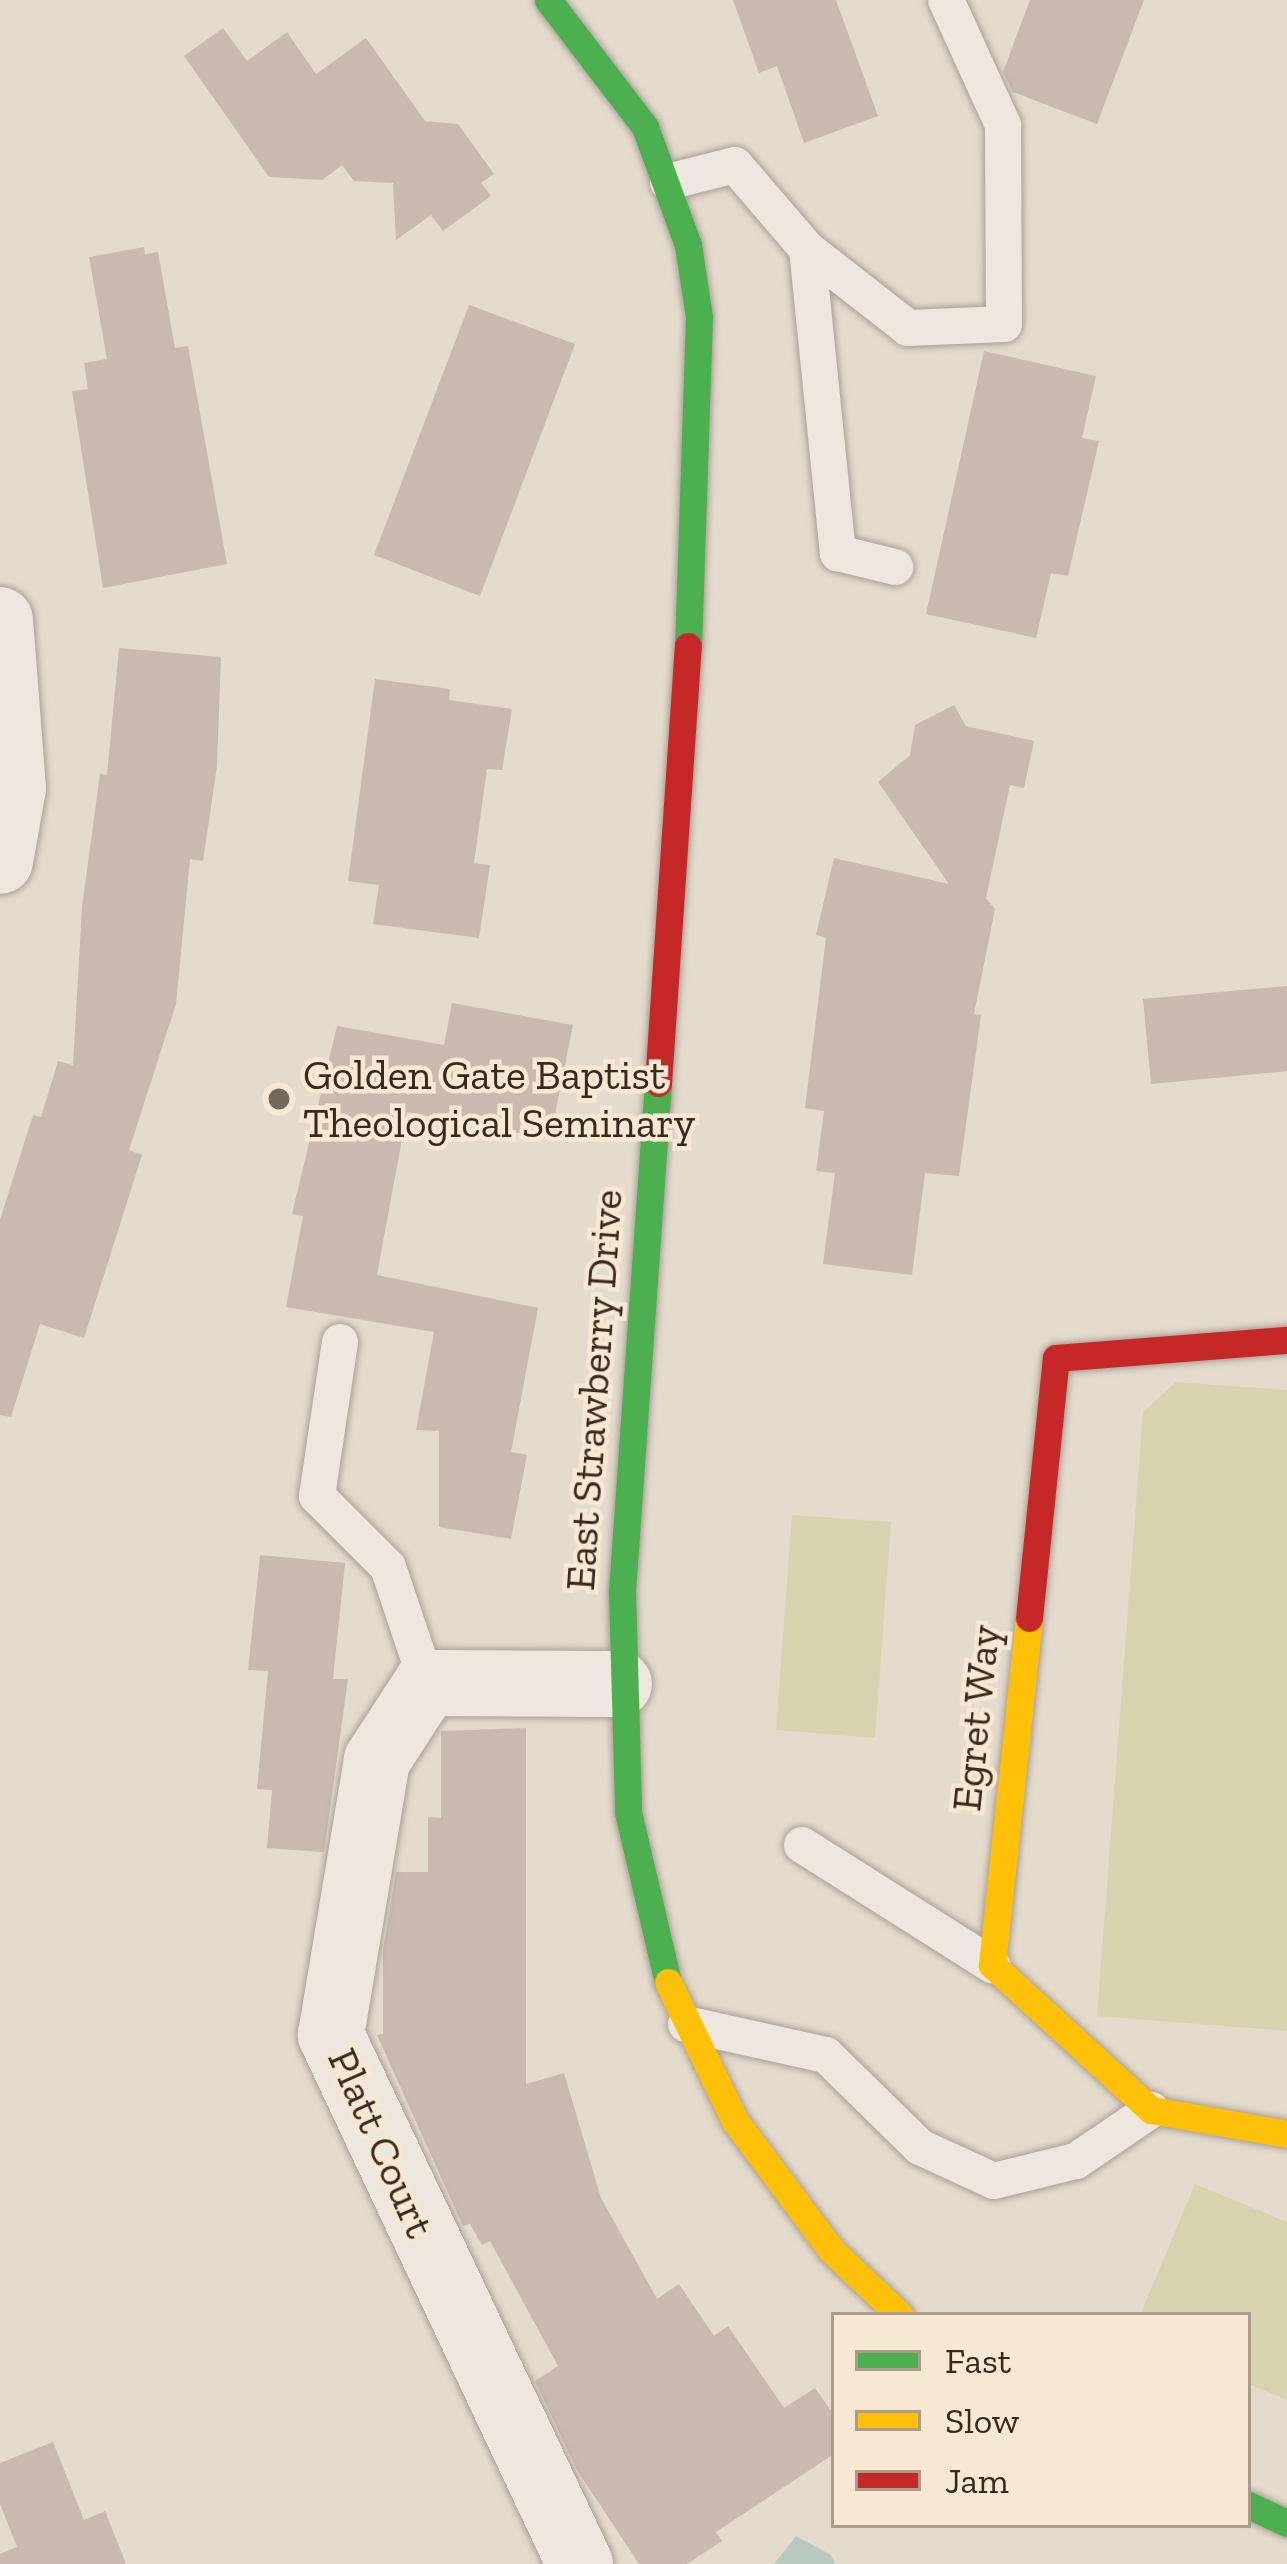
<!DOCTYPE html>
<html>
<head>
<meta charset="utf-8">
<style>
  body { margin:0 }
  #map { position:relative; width:1287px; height:2564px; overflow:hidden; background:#e5dbcd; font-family:"Zilla Slab",serif }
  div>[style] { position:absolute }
  .green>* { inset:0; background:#d8d3af }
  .water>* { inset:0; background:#b8cabd }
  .building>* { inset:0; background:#c9b9ae }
  .roads { filter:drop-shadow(0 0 3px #aaa096) drop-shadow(0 0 3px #aaa096) }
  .lane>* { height:36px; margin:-18px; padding:0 18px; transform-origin:18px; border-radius:18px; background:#eee7df }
  .street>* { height:66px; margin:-33px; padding:0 33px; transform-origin:33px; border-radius:33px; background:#eee7df }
  .fast>* { height:27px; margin:-13.5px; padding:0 13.5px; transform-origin:13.5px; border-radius:13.5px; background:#4caf50 }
  .slow>* { height:27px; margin:-13.5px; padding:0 13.5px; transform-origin:13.5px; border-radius:13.5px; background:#ffc107 }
  .jam>* { height:27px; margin:-13.5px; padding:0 13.5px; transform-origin:13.5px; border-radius:13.5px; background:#c62828 }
  .dots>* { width:33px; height:33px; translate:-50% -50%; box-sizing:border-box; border:6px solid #f6e8d3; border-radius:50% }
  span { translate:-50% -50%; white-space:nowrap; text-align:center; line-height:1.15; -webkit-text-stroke:9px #f6e8d3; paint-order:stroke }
  .poi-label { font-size:42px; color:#3a281e }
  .left { translate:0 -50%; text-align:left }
  .street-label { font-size:42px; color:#3a281e }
  .legend { position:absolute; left:831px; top:2312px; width:420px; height:216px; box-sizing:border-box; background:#f6e8d3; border:3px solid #ab9b8b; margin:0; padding:15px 21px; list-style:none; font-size:36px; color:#3a281e }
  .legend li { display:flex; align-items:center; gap:24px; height:60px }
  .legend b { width:60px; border:3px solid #ab9b8b }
</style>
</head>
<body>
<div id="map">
  <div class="green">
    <div style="clip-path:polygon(1176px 1382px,1287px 1390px,1287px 2031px,1097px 2016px,1143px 1412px)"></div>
    <div style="clip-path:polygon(792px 1515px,891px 1522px,875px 1738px,776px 1730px)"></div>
    <div style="clip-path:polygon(1195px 2184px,1287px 2222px,1287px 2400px,1248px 2384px,1248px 2315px,1140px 2315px)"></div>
  </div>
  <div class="water">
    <div style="clip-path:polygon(796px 2536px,831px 2555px,835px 2564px,774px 2564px)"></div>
  </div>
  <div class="building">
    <div style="clip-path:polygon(733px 0,836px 0,878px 116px,804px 143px,777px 66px,759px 73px)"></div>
    <div style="clip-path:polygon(1030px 0,1144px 0,1097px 124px,1013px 92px,1003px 72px)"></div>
    <div style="clip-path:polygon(223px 28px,247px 61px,287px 32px,316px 74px,366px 38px,425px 121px,458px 124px,494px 174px,481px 183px,491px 196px,443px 231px,431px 215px,396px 240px,393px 183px,354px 181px,342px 165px,322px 180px,269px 177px,184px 56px)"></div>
    <div style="clip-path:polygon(144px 247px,145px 254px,158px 252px,175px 348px,188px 346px,227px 564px,103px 588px,72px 391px,88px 389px,84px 363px,107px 359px,89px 257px)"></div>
    <div style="clip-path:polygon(469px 305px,575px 344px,480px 596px,374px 555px)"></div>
    <div style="clip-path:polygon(984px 351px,1096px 376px,1082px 438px,1099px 441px,1068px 576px,1051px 573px,1036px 638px,926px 614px)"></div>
    <div style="clip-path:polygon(119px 648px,221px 657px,217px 766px,203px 861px,190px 859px,176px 1004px,129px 1150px,142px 1155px,84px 1338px,40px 1324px,11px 1417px,0 1415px,0 1220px,33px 1115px,41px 1117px,58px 1061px,73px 1065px,82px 907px,100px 774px,107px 775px)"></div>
    <div style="clip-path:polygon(375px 679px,450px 689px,449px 700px,512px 709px,502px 770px,487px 769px,474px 863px,490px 865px,479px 938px,373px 924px,379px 885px,348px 881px)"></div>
    <div style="clip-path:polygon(954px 705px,966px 726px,1034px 741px,1024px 788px,1010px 785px,986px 898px,995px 909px,974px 1014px,981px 1015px,959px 1176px,925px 1173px,912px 1275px,823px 1264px,835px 1173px,816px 1171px,824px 1111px,805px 1108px,826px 938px,816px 935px,834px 858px,949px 884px,878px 782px,910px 755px,915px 725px)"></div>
    <div style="clip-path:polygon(1287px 986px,1287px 1071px,1151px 1084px,1143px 999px)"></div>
    <div style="clip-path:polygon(452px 1003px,573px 1025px,550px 1139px,407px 1112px,377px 1275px,538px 1308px,511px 1452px,527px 1455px,511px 1539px,439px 1527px,439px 1431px,416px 1430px,434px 1332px,286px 1307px,303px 1216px,292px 1214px,337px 1026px,444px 1045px)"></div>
    <div style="clip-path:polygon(260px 1555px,345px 1563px,333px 1679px,348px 1679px,324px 1852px,267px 1848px,272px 1790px,257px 1789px,268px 1671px,248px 1670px)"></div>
    <div style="clip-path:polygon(526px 1728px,526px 2084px,564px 2073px,601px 2198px,657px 2299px,679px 2284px,714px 2336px,728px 2326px,784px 2408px,815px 2388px,834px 2415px,834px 2454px,716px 2532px,722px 2541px,687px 2564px,639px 2564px,577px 2470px,535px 2381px,558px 2366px,490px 2241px,482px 2245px,470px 2224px,463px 2226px,377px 2035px,383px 2034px,383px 1951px,396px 1872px,428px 1872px,428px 1817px,441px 1818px,441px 1731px)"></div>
    <div style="clip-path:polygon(53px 2442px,84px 2520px,105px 2511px,126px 2564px,0 2564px,0 2554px,17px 2547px,0 2504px,0 2463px)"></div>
  </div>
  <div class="roads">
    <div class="lane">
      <div style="left:668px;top:182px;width:69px;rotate:-14.2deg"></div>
      <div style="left:735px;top:165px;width:111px;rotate:49.4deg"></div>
      <div style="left:807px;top:249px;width:306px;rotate:84.2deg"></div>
      <div style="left:838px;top:553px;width:59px;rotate:13.8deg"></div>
      <div style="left:807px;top:249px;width:128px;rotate:38deg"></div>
      <div style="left:908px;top:328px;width:96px;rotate:-2.4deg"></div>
      <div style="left:1004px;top:324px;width:199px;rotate:-90.3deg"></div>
      <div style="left:1003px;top:125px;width:137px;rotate:-114.5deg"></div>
      <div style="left:340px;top:1342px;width:156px;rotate:98.5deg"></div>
      <div style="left:317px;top:1496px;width:100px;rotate:45deg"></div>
      <div style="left:388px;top:1567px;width:122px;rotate:71.4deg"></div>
      <div style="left:802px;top:1845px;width:225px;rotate:32.3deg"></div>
      <div style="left:686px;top:2024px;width:143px;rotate:12.5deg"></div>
      <div style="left:826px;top:2055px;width:132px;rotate:44.4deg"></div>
      <div style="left:920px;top:2147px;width:81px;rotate:24.7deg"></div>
      <div style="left:994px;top:2181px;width:84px;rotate:-13.7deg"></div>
      <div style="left:1076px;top:2161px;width:91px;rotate:-34.2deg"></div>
    </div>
    <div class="street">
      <div style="left:0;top:620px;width:169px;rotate:85.6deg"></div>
      <div style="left:13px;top:788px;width:74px;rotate:100.1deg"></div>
      <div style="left:580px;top:2564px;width:585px;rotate:-115.21deg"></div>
      <div style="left:331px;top:2035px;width:279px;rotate:-80.5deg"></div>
      <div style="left:377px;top:1760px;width:92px;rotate:-57deg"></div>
      <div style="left:427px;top:1683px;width:192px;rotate:0.3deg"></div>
    </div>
    <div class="fast">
      <div style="left:548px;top:0;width:160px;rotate:52.6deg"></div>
      <div style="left:645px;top:127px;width:126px;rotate:70deg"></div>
      <div style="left:688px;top:245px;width:73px;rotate:81.3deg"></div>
      <div style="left:699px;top:317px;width:329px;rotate:91.9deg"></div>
      <div style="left:658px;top:1083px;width:509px;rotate:94.05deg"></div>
      <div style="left:622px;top:1591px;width:221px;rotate:88.4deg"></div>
      <div style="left:628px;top:1812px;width:175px;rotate:76.8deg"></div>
      <div style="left:1248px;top:2505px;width:43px;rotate:24.8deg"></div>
    </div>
    <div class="slow">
      <div style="left:1029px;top:1618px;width:349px;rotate:96.1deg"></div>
      <div style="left:992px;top:1965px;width:215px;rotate:42.4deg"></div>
      <div style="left:1151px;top:2110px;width:138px;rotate:10deg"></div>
      <div style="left:668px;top:1982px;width:154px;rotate:64.3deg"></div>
      <div style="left:735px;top:2121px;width:162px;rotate:53.3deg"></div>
      <div style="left:832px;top:2251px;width:93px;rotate:43.3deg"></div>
    </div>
    <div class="jam">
      <div style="left:658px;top:1083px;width:438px;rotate:-86.1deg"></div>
      <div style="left:1029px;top:1618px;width:261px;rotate:-84.1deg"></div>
      <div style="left:1056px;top:1358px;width:232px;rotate:-4.5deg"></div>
    </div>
  </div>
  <div class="dots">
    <div style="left:279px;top:1099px;background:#76675b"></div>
  </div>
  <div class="poi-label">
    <span class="left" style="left:303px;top:1099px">Golden Gate Baptist<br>Theological Seminary</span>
  </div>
  <div class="street-label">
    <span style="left:594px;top:1390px;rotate:-86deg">East Strawberry Drive</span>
    <span style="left:976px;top:1718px;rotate:-84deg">Egret Way</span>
    <span style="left:381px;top:2143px;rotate:66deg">Platt Court</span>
  </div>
  <ul class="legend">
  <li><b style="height:15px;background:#4caf50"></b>Fast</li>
  <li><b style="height:15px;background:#ffc107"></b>Slow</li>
  <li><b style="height:15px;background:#c62828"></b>Jam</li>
  </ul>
</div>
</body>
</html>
